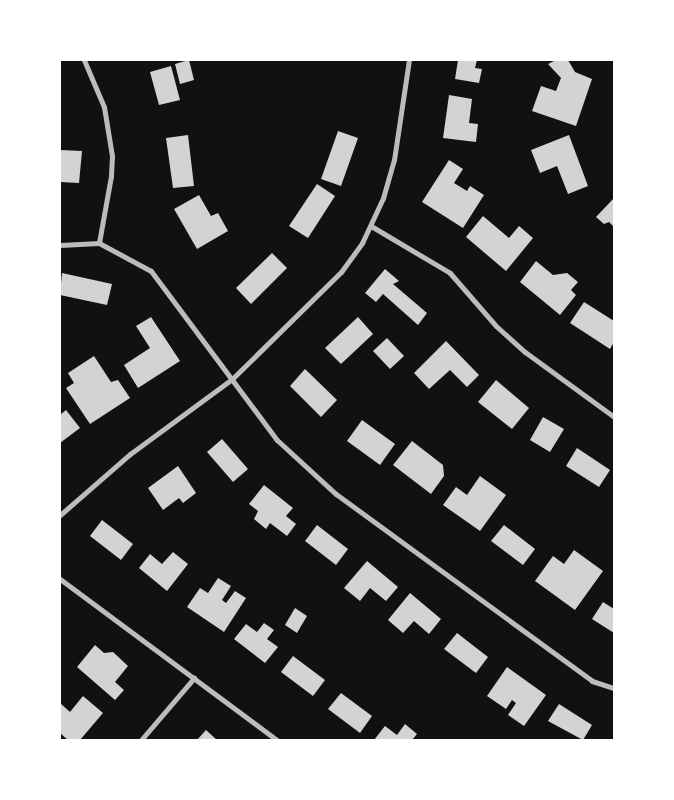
<!DOCTYPE html>
<html>
<head>
<meta charset="utf-8">
<style>
  body { margin:0 }
  #map { position:relative; width:674px; height:800px; overflow:hidden; background:#111; font-family:"Work Sans",sans-serif }
  div>[style] { position:absolute }
  .building>* { inset:0; background:#d3d3d3 }
  .minor>* { height:5px; margin:-2.5px; padding:0 2.5px; transform-origin:2.5px; border-radius:2.5px; background:#bcbcbc }
  span { translate:-50% -50%; white-space:nowrap; text-align:center; line-height:1.15; -webkit-text-stroke:4.5px #fff; paint-order:stroke }
  .frame { position:absolute; inset:0; border:61px solid #fff; pointer-events:none }
</style>
</head>
<body>
<div id="map">
  <div class="building">
    <div style="clip-path:polygon(189px 60px,194px 80px,180px 84px,175px 64px)"></div>
    <div style="clip-path:polygon(458px 60px,477px 60px,475px 68px,482px 69px,479px 83px,455px 79px)"></div>
    <div style="clip-path:polygon(556px 60px,568px 60px,575px 72px,592px 79px,576px 126px,532px 111px,541px 86px,556px 91px,561px 78px,548px 64px)"></div>
    <div style="clip-path:polygon(171px 66px,180px 100px,159px 105px,150px 72px)"></div>
    <div style="clip-path:polygon(449px 95px,472px 99px,469px 123px,478px 124px,476px 142px,443px 138px)"></div>
    <div style="clip-path:polygon(338px 131px,358px 138px,341px 186px,321px 179px)"></div>
    <div style="clip-path:polygon(188px 135px,194px 186px,173px 188px,166px 138px)"></div>
    <div style="clip-path:polygon(569px 135px,588px 186px,568px 194px,557px 166px,540px 173px,531px 150px)"></div>
    <div style="clip-path:polygon(60px 150px,82px 151px,79px 183px,60px 182px)"></div>
    <div style="clip-path:polygon(449px 160px,463px 169px,454px 183px,467px 191px,470px 186px,484px 195px,463px 228px,422px 202px)"></div>
    <div style="clip-path:polygon(317px 184px,335px 196px,308px 238px,289px 226px)"></div>
    <div style="clip-path:polygon(199px 195px,211px 216px,218px 213px,228px 231px,197px 249px,174px 209px)"></div>
    <div style="clip-path:polygon(614px 198px,614px 227px,609px 222px,604px 224px,596px 217px)"></div>
    <div style="clip-path:polygon(483px 216px,509px 238px,519px 226px,533px 238px,506px 271px,466px 237px)"></div>
    <div style="clip-path:polygon(272px 253px,287px 268px,251px 304px,236px 288px)"></div>
    <div style="clip-path:polygon(536px 261px,553px 275px,567px 273px,578px 282px,571px 290px,576px 295px,560px 315px,520px 282px)"></div>
    <div style="clip-path:polygon(385px 269px,399px 281px,393px 284px,427px 313px,418px 325px,383px 294px,376px 302px,365px 293px)"></div>
    <div style="clip-path:polygon(62px 273px,112px 284px,107px 305px,60px 295px)"></div>
    <div style="clip-path:polygon(584px 302px,614px 321px,614px 342px,610px 349px,570px 323px)"></div>
    <div style="clip-path:polygon(151px 317px,180px 361px,138px 388px,124px 365px,150px 348px,136px 326px)"></div>
    <div style="clip-path:polygon(358px 317px,373px 334px,341px 364px,325px 348px)"></div>
    <div style="clip-path:polygon(387px 338px,404px 356px,390px 369px,373px 351px)"></div>
    <div style="clip-path:polygon(446px 341px,479px 375px,467px 387px,450px 370px,429px 389px,414px 373px)"></div>
    <div style="clip-path:polygon(94px 356px,111px 382px,118px 380px,130px 398px,90px 424px,66px 388px,74px 383px,68px 373px)"></div>
    <div style="clip-path:polygon(305px 369px,337px 400px,321px 417px,290px 386px)"></div>
    <div style="clip-path:polygon(496px 380px,529px 408px,512px 429px,478px 402px)"></div>
    <div style="clip-path:polygon(66px 410px,80px 428px,60px 443px,60px 415px)"></div>
    <div style="clip-path:polygon(543px 417px,564px 429px,550px 452px,530px 440px)"></div>
    <div style="clip-path:polygon(362px 420px,395px 444px,380px 465px,347px 441px)"></div>
    <div style="clip-path:polygon(222px 439px,248px 469px,233px 482px,207px 452px)"></div>
    <div style="clip-path:polygon(412px 441px,443px 465px,444px 476px,431px 494px,393px 465px)"></div>
    <div style="clip-path:polygon(577px 448px,610px 470px,599px 487px,566px 466px)"></div>
    <div style="clip-path:polygon(178px 466px,196px 493px,183px 503px,179px 498px,163px 510px,148px 488px)"></div>
    <div style="clip-path:polygon(480px 476px,506px 495px,480px 531px,443px 505px,456px 487px,467px 495px)"></div>
    <div style="clip-path:polygon(264px 485px,293px 508px,286px 516px,296px 524px,287px 536px,270px 523px,266px 529px,254px 519px,258px 511px,249px 504px)"></div>
    <div style="clip-path:polygon(102px 520px,133px 544px,121px 560px,90px 536px)"></div>
    <div style="clip-path:polygon(317px 525px,348px 549px,336px 565px,305px 541px)"></div>
    <div style="clip-path:polygon(504px 525px,535px 549px,523px 565px,491px 541px)"></div>
    <div style="clip-path:polygon(574px 550px,603px 571px,575px 610px,535px 581px,553px 556px,564px 564px)"></div>
    <div style="clip-path:polygon(173px 552px,188px 564px,167px 591px,139px 568px,150px 554px,162px 564px)"></div>
    <div style="clip-path:polygon(367px 561px,398px 587px,386px 601px,370px 588px,360px 601px,344px 588px)"></div>
    <div style="clip-path:polygon(218px 578px,231px 586px,222px 600px,226px 603px,235px 591px,246px 598px,224px 632px,187px 607px,200px 588px,208px 593px)"></div>
    <div style="clip-path:polygon(410px 593px,441px 619px,429px 634px,414px 621px,403px 633px,388px 620px)"></div>
    <div style="clip-path:polygon(603px 602px,614px 609px,614px 633px,592px 619px)"></div>
    <div style="clip-path:polygon(295px 608px,307px 616px,297px 633px,285px 625px)"></div>
    <div style="clip-path:polygon(264px 623px,274px 630px,267px 639px,278px 647px,265px 663px,234px 639px,246px 624px,257px 632px)"></div>
    <div style="clip-path:polygon(457px 633px,488px 657px,476px 673px,444px 649px)"></div>
    <div style="clip-path:polygon(95px 645px,104px 653px,113px 652px,128px 666px,115px 682px,124px 690px,115px 700px,77px 667px)"></div>
    <div style="clip-path:polygon(293px 656px,325px 680px,313px 696px,281px 672px)"></div>
    <div style="clip-path:polygon(507px 667px,546px 695px,524px 726px,508px 715px,516px 703px,512px 700px,506px 709px,487px 696px)"></div>
    <div style="clip-path:polygon(341px 693px,372px 716px,360px 733px,328px 709px)"></div>
    <div style="clip-path:polygon(83px 696px,103px 713px,80px 740px,68px 740px,60px 733px,60px 703px,70px 712px)"></div>
    <div style="clip-path:polygon(559px 704px,592px 725px,583px 740px,548px 721px)"></div>
    <div style="clip-path:polygon(405px 724px,417px 734px,412px 740px,374px 740px,385px 726px,397px 735px)"></div>
    <div style="clip-path:polygon(206px 730px,217px 740px,197px 740px)"></div>
  </div>
  <div class="minor">
    <div style="left:84px;top:60px;width:51px;rotate:66.9deg"></div>
    <div style="left:104px;top:107px;width:50px;rotate:80.7deg"></div>
    <div style="left:112px;top:156px;width:20px;rotate:93deg"></div>
    <div style="left:111px;top:176px;width:68px;rotate:100.2deg"></div>
    <div style="left:371px;top:226px;width:92px;rotate:30.7deg"></div>
    <div style="left:450px;top:273px;width:70px;rotate:49deg"></div>
    <div style="left:496px;top:326px;width:39px;rotate:42deg"></div>
    <div style="left:525px;top:352px;width:110px;rotate:36.1deg"></div>
    <div style="left:60px;top:245px;width:39px;rotate:-3deg"></div>
    <div style="left:99px;top:243px;width:59px;rotate:28.3deg"></div>
    <div style="left:151px;top:271px;width:211px;rotate:53.3deg"></div>
    <div style="left:277px;top:440px;width:80px;rotate:42.5deg"></div>
    <div style="left:336px;top:494px;width:317px;rotate:36.1deg"></div>
    <div style="left:592px;top:681px;width:23px;rotate:18deg"></div>
    <div style="left:60px;top:515px;width:93px;rotate:-41.1deg"></div>
    <div style="left:130px;top:454px;width:127px;rotate:-36.3deg"></div>
    <div style="left:232px;top:379px;width:153px;rotate:-44.5deg"></div>
    <div style="left:341px;top:272px;width:36px;rotate:-54deg"></div>
    <div style="left:362px;top:243px;width:50px;rotate:-65deg"></div>
    <div style="left:383px;top:198px;width:40px;rotate:-74deg"></div>
    <div style="left:394px;top:160px;width:101px;rotate:-81.5deg"></div>
    <div style="left:60px;top:579px;width:270px;rotate:36.6deg"></div>
    <div style="left:141px;top:740px;width:82px;rotate:-49.5deg"></div>
  </div>
  <div class="frame"></div>
</div>
</body>
</html>
